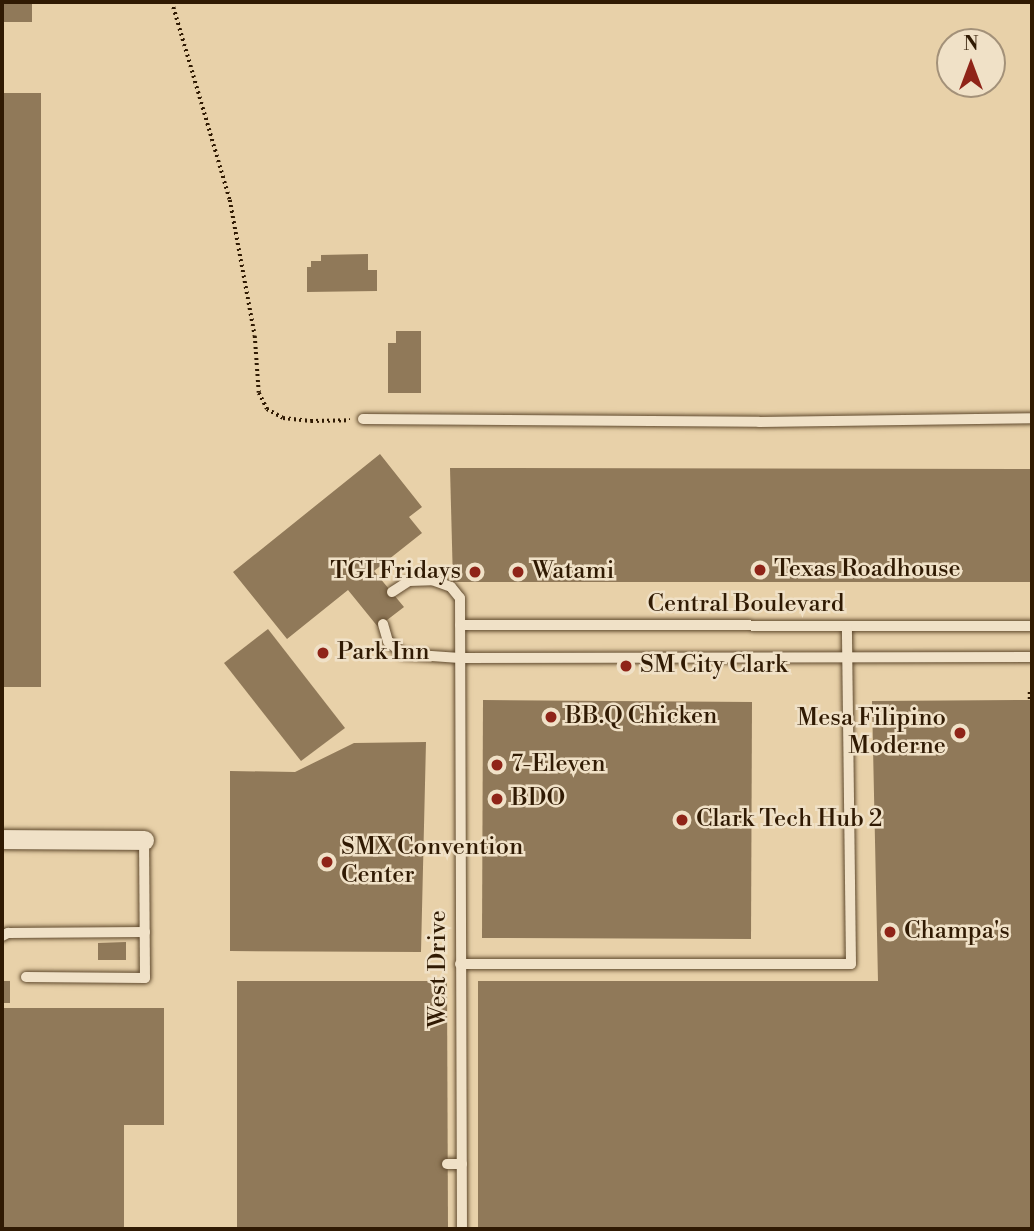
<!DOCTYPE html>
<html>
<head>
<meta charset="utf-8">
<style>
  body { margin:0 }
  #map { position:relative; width:1034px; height:1231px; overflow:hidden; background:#e8d1a9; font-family:"Libre Bodoni",serif }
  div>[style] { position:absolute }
  .building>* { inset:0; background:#907959 }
  .path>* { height:3.5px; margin-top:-1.75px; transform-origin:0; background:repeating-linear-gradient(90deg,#301a03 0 2px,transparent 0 5.5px) }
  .roads { filter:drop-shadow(0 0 2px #5e482c) drop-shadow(0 0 2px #5e482c) }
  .lane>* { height:10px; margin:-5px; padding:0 5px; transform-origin:5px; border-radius:5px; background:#f0e1c7 }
  .street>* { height:19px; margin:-9.5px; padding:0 9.5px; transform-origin:9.5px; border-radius:9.5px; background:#f0e1c7 }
  .dots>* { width:19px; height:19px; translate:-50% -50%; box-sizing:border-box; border:4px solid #f0e1c7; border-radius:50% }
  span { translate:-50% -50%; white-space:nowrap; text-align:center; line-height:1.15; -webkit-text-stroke:5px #f0e1c7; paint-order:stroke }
  .poi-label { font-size:24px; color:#301a03 }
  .left { translate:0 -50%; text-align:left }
  .right { translate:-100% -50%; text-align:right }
  .street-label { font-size:24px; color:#301a03 }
  .frame { position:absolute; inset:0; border:4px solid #301a03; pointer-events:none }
  .north { position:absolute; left:936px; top:28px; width:70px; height:70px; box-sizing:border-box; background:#f0e1c7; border:2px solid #a39179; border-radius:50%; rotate:0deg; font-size:19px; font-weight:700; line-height:28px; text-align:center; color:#301a03 }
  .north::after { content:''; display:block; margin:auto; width:24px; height:32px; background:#8f2418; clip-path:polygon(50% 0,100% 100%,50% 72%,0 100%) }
</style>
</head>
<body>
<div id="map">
  <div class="building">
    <div style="clip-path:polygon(2px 2px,32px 2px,32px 22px,2px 22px)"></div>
    <div style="clip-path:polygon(2px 93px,41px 93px,41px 687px,2px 687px)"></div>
    <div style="clip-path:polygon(368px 254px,368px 270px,377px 270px,377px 291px,307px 292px,307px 267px,311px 267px,311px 261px,321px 261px,321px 255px)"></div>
    <div style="clip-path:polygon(396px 331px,421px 331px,421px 393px,388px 393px,388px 343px,396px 343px)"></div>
    <div style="clip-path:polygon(380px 454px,422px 507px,409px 517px,422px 533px,374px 571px,404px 607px,378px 627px,348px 590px,287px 639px,233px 572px)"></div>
    <div style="clip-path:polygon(450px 468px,1032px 469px,1032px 582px,453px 582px)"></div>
    <div style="clip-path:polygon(268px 629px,345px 728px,301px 761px,224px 663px)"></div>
    <div style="clip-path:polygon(483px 700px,752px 702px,751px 939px,482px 938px)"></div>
    <div style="clip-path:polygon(1032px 700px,1032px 1229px,478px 1229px,478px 981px,878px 981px,872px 701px)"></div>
    <div style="clip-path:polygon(426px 742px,421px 952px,230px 951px,230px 771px,295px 772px,354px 743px)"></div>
    <div style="clip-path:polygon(126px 942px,126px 960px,98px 960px,98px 943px)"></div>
    <div style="clip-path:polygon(2px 981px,10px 981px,10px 1003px,2px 1003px)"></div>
    <div style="clip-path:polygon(237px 981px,447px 981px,448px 1229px,237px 1229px)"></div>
    <div style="clip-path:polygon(2px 1008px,164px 1008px,164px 1125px,124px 1125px,124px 1229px,2px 1229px)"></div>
  </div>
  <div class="path">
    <div style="left:172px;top:2px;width:206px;rotate:73.7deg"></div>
    <div style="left:230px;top:200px;width:138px;rotate:79.6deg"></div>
    <div style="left:255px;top:336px;width:57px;rotate:86deg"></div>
    <div style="left:259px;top:393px;width:18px;rotate:63deg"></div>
    <div style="left:267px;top:409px;width:18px;rotate:29deg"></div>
    <div style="left:283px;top:418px;width:28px;rotate:6deg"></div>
    <div style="left:311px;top:421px;width:39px;rotate:-1deg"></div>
    <div style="left:1030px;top:692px;width:8px;rotate:90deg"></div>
  </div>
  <div class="roads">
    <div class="lane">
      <div style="left:363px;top:419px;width:396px;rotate:0.4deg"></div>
      <div style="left:759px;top:422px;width:273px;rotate:-0.8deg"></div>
      <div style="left:392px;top:592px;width:20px;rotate:-33deg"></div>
      <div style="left:409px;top:581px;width:23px;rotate:-2deg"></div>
      <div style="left:432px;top:580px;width:20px;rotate:20deg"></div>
      <div style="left:451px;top:587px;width:14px;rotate:51deg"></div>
      <div style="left:460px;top:598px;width:631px;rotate:89.82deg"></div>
      <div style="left:383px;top:624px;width:18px;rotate:74deg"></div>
      <div style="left:388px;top:641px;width:20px;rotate:41deg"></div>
      <div style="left:403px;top:654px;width:57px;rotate:4deg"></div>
      <div style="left:460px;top:658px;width:572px;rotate:-0.1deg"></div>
      <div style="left:460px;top:625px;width:572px;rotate:0.1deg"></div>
      <div style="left:2px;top:936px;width:7px;rotate:-27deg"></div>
      <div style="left:8px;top:933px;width:137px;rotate:-0.4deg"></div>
      <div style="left:460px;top:964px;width:391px"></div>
      <div style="left:851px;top:964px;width:338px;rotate:-90.7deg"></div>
      <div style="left:26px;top:977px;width:119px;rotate:0.5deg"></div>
      <div style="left:145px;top:978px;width:138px;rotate:-90.4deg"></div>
      <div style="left:447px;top:1164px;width:15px"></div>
    </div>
    <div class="street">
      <div style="left:2px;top:839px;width:142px;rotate:0.4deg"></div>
    </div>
  </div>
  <div class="dots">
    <div style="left:760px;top:570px;background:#8f2418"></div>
    <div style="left:475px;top:572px;background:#8f2418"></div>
    <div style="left:518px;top:572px;background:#8f2418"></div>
    <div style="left:323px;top:653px;background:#8f2418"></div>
    <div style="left:626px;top:666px;background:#8f2418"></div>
    <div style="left:551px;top:717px;background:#8f2418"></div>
    <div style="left:960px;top:733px;background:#8f2418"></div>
    <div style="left:497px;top:765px;background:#8f2418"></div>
    <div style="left:497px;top:799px;background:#8f2418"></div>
    <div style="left:682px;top:820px;background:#8f2418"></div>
    <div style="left:327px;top:862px;background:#8f2418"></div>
    <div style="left:890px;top:932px;background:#8f2418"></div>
  </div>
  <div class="poi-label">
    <span class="left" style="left:774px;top:570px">Texas Roadhouse</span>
    <span class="right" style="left:461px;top:572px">TGI Fridays</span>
    <span class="left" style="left:532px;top:572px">Watami</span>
    <span class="left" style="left:337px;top:653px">Park Inn</span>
    <span class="left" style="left:640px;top:666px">SM City Clark</span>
    <span class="left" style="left:565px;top:717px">BB.Q Chicken</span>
    <span class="right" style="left:946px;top:733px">Mesa Filipino<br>Moderne</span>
    <span class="left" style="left:511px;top:765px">7-Eleven</span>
    <span class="left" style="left:511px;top:799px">BDO</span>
    <span class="left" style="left:696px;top:820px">Clark Tech Hub 2</span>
    <span class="left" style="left:341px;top:862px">SMX Convention<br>Center</span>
    <span class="left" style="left:904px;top:932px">Champa's</span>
  </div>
  <div class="street-label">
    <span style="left:746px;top:605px">Central Boulevard</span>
    <span style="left:439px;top:969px;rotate:-90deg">West Drive</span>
  </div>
  <div class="frame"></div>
  <div class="north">N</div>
</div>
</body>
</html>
